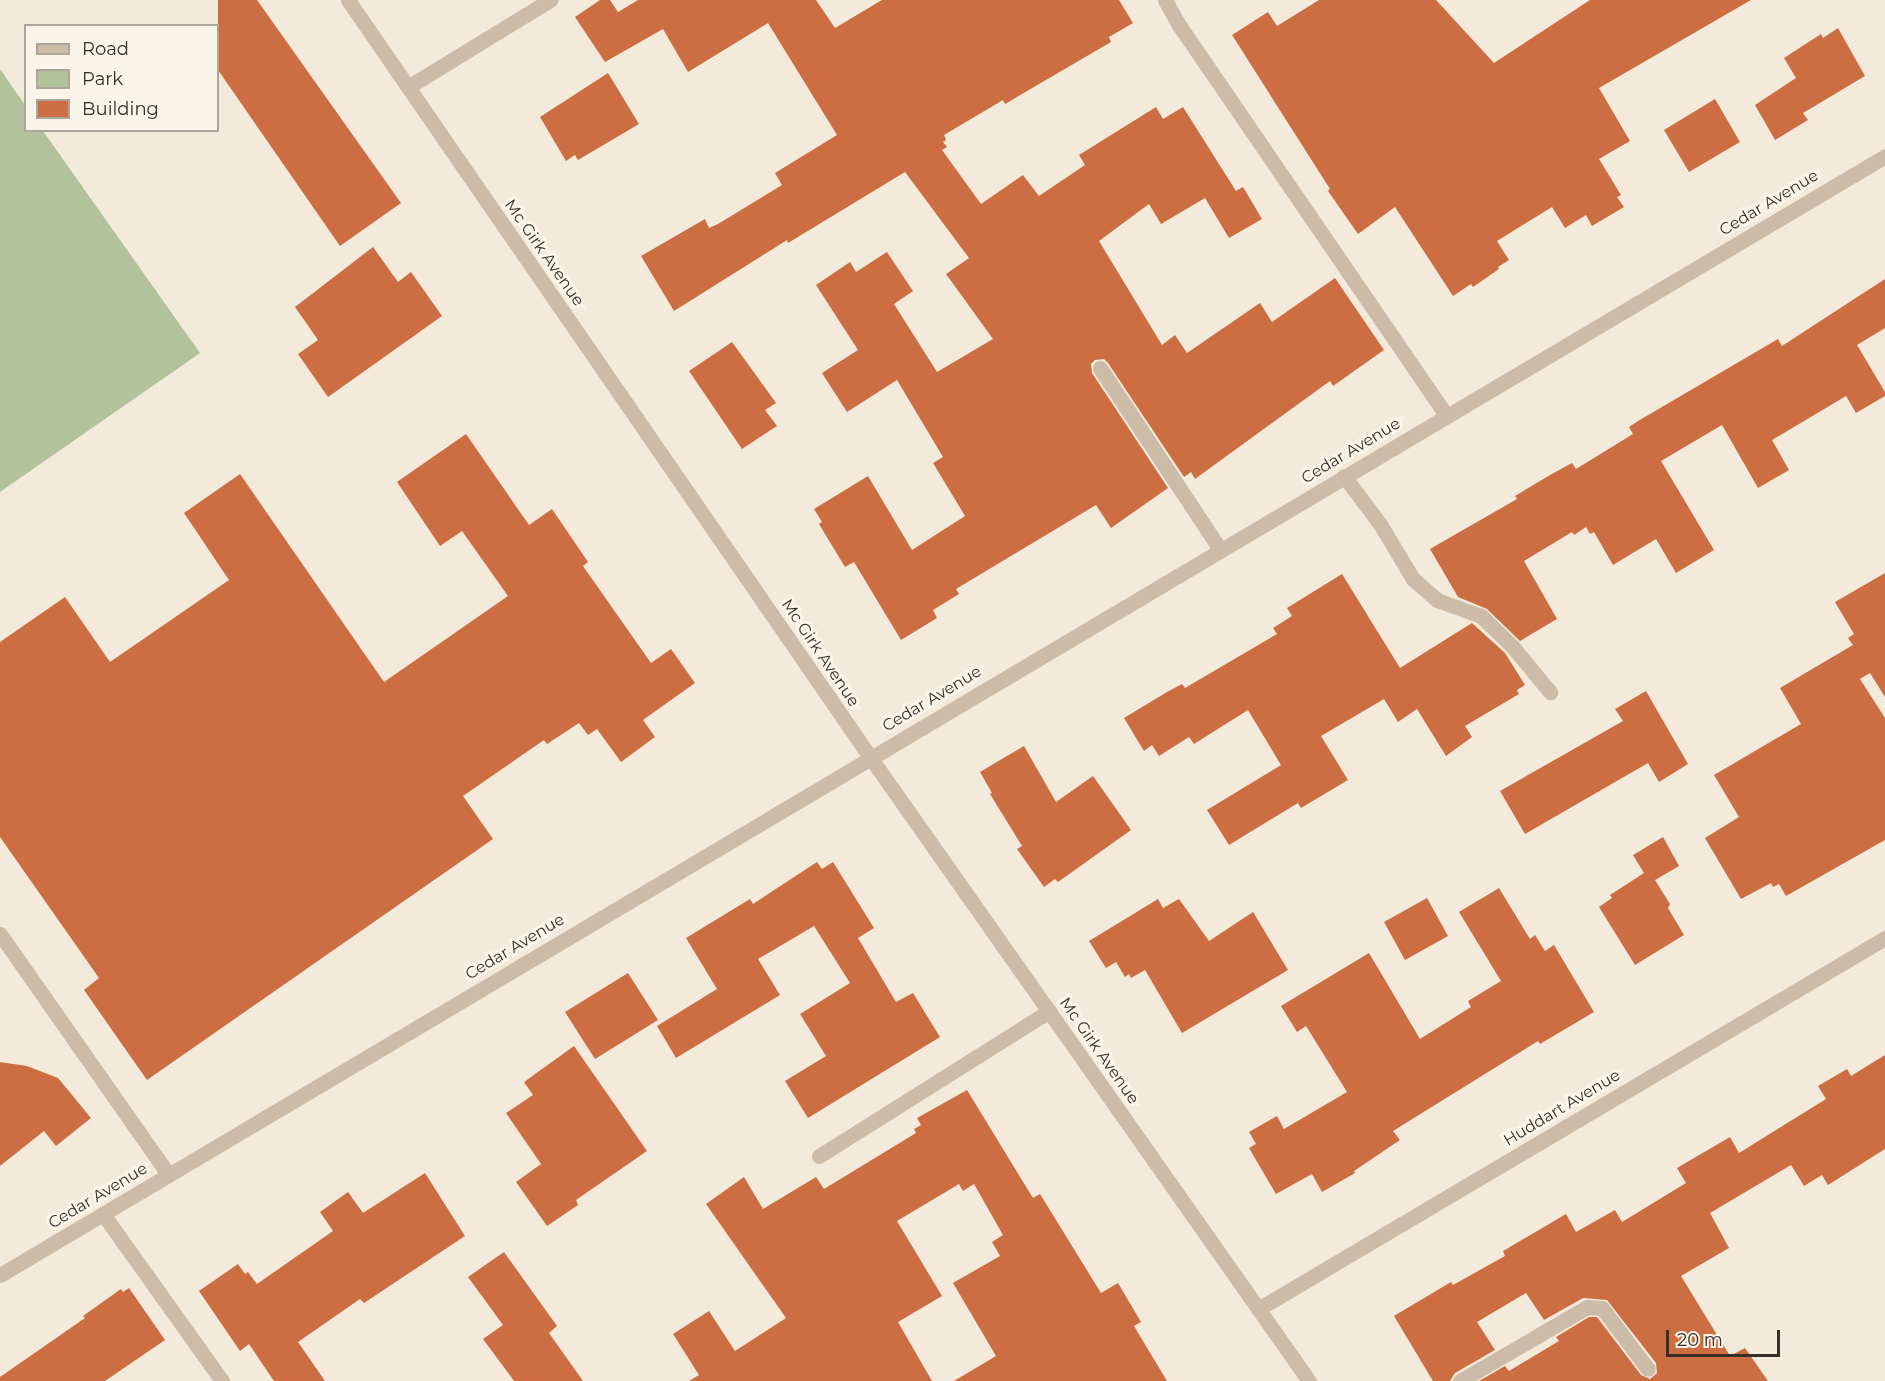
<!DOCTYPE html>
<html>
<head>
<meta charset="utf-8">
<style>
  body { margin:0 }
  #map { position:relative; width:1885px; height:1381px; overflow:hidden; background:#f3eadc; font-family:Montserrat,sans-serif }
  div>[style] { position:absolute }
  .green>* { inset:0; background:#b2c39b }
  .building>* { inset:0; background:#cc6e41 }
  .lane>* { height:15px; margin:-7.5px; padding:0 7.5px; transform-origin:7.5px; border-radius:7.5px; background:#ccbba7 }
  .street>* { height:15px; margin:-7.5px; padding:0 7.5px; transform-origin:7.5px; border-radius:7.5px; background:#ccbba7 }
  span { translate:-50% -50%; white-space:nowrap; text-align:center; line-height:1.15; -webkit-text-stroke:6px #fbf4e8; paint-order:stroke }
  .street-label { font-size:16px; color:#382e28 }
  .legend { position:absolute; left:24px; top:24px; width:195px; height:108px; box-sizing:border-box; background:#fbf4e8; border:2px solid #ada59b; margin:0; padding:8px 10px; list-style:none; font-size:18px; color:#382e28 }
  .legend li { display:flex; align-items:center; gap:12px; height:30px }
  .legend b { width:30px; border:2px solid #ada59b }
  .scale { position:absolute; left:1666px; top:1330px; width:114px; height:27px; box-sizing:border-box; border:3px solid #382e28; border-top:0; padding-left:8px; font-size:18px; line-height:21px; white-space:nowrap; color:#382e28; -webkit-text-stroke:4px #fbf4e8; paint-order:stroke }
</style>
</head>
<body>
<div id="map">
  <div class="green">
    <div style="clip-path:polygon(0 69px,25px 105px,26px 130px,43px 131px,200px 353px,0 492px)"></div>
  </div>
  <div class="building">
    <div style="clip-path:polygon(218px 0,257px 0,401px 203px,340px 246px,218px 70px)"></div>
    <div style="clip-path:polygon(600px 0,610px 0,618px 12px,638px 0,816px 0,835px 28px,882px 0,1119px 0,1133px 23px,1109px 37px,1111px 42px,1005px 104px,1003px 100px,944px 135px,946px 140px,943px 142px,947px 147px,942px 150px,981px 204px,1023px 175px,1039px 196px,1085px 165px,1079px 155px,1156px 107px,1163px 119px,1183px 107px,1236px 191px,1243px 187px,1262px 219px,1229px 238px,1205px 198px,1161px 224px,1149px 204px,1099px 241px,1162px 345px,1175px 335px,1187px 353px,1260px 303px,1272px 322px,1335px 278px,1384px 350px,1333px 386px,1330px 381px,1195px 479px,1191px 472px,1184px 477px,1108px 363px,1104px 359px,1095px 360px,1091px 364px,1092px 373px,1168px 488px,1111px 528px,1096px 505px,956px 589px,959px 594px,933px 610px,937px 618px,901px 640px,854px 562px,845px 567px,819px 524px,822px 522px,814px 509px,868px 476px,912px 550px,965px 516px,933px 463px,943px 457px,897px 380px,847px 412px,822px 373px,858px 350px,816px 285px,850px 262px,856px 272px,887px 252px,913px 291px,894px 304px,937px 372px,993px 339px,946px 274px,969px 258px,905px 172px,788px 243px,787px 240px,674px 311px,641px 256px,705px 219px,709px 228px,718px 224px,782px 185px,775px 173px,837px 135px,768px 23px,688px 72px,663px 29px,605px 62px,575px 17px)"></div>
    <div style="clip-path:polygon(1319px 0,1436px 0,1494px 63px,1590px 0,1751px 0,1599px 88px,1630px 141px,1599px 159px,1621px 195px,1617px 197px,1624px 207px,1592px 226px,1586px 215px,1565px 228px,1552px 207px,1497px 241px,1509px 260px,1498px 267px,1499px 269px,1473px 287px,1471px 284px,1453px 296px,1395px 207px,1358px 234px,1328px 191px,1330px 189px,1232px 35px,1268px 12px,1277px 26px)"></div>
    <div style="clip-path:polygon(1838px 28px,1865px 76px,1803px 113px,1808px 120px,1775px 140px,1755px 105px,1796px 78px,1784px 58px,1821px 34px,1823px 38px)"></div>
    <div style="clip-path:polygon(608px 73px,639px 124px,578px 160px,575px 155px,566px 161px,540px 117px)"></div>
    <div style="clip-path:polygon(1715px 99px,1740px 142px,1689px 172px,1664px 130px)"></div>
    <div style="clip-path:polygon(373px 247px,398px 282px,411px 272px,442px 316px,328px 397px,298px 354px,318px 340px,295px 307px)"></div>
    <div style="clip-path:polygon(1885px 279px,1885px 328px,1857px 345px,1885px 392px,1885px 396px,1856px 413px,1846px 396px,1772px 440px,1789px 470px,1758px 488px,1722px 425px,1661px 461px,1714px 550px,1676px 573px,1656px 539px,1613px 565px,1594px 532px,1590px 534px,1586px 527px,1574px 535px,1572px 532px,1524px 561px,1557px 619px,1520px 641px,1487px 609px,1458px 597px,1430px 549px,1517px 499px,1515px 496px,1550px 475px,1572px 463px,1576px 469px,1633px 434px,1629px 427px,1638px 421px,1778px 339px,1782px 346px)"></div>
    <div style="clip-path:polygon(732px 342px,776px 403px,765px 410px,777px 426px,742px 449px,689px 371px)"></div>
    <div style="clip-path:polygon(466px 434px,529px 525px,552px 509px,588px 562px,583px 566px,651px 663px,671px 649px,695px 683px,643px 720px,655px 737px,621px 762px,597px 729px,588px 735px,579px 723px,547px 744px,544px 740px,463px 796px,493px 839px,147px 1080px,84px 990px,99px 978px,0 837px,0 642px,65px 597px,110px 662px,229px 580px,184px 513px,240px 474px,384px 682px,508px 596px,462px 531px,440px 546px,397px 482px)"></div>
    <div style="clip-path:polygon(1885px 573px,1885px 697px,1870px 673px,1860px 679px,1885px 718px,1885px 840px,1786px 896px,1779px 884px,1773px 887px,1771px 883px,1741px 899px,1705px 838px,1739px 817px,1714px 775px,1801px 724px,1780px 688px,1853px 645px,1848px 638px,1854px 634px,1835px 602px)"></div>
    <div style="clip-path:polygon(1342px 574px,1400px 668px,1472px 623px,1505px 653px,1525px 685px,1517px 690px,1519px 694px,1465px 726px,1472px 737px,1446px 756px,1417px 709px,1398px 722px,1384px 699px,1321px 736px,1348px 780px,1301px 808px,1298px 803px,1229px 845px,1207px 810px,1281px 765px,1248px 710px,1194px 744px,1189px 737px,1159px 756px,1152px 745px,1144px 751px,1124px 718px,1167px 692px,1182px 684px,1185px 688px,1277px 634px,1273px 628px,1292px 616px,1287px 608px)"></div>
    <div style="clip-path:polygon(1646px 691px,1688px 764px,1659px 782px,1648px 763px,1525px 834px,1500px 791px,1623px 721px,1615px 709px)"></div>
    <div style="clip-path:polygon(1024px 746px,1056px 802px,1093px 776px,1131px 830px,1058px 882px,1055px 879px,1044px 887px,1017px 849px,1022px 846px,990px 794px,992px 793px,980px 772px)"></div>
    <div style="clip-path:polygon(1663px 837px,1679px 866px,1655px 880px,1670px 904px,1668px 908px,1684px 935px,1635px 965px,1599px 907px,1612px 898px,1610px 895px,1644px 873px,1633px 855px)"></div>
    <div style="clip-path:polygon(817px 862px,822px 869px,833px 862px,874px 928px,858px 938px,896px 1002px,913px 993px,940px 1037px,808px 1118px,785px 1081px,826px 1056px,800px 1014px,850px 983px,814px 926px,758px 959px,780px 995px,676px 1058px,657px 1026px,717px 989px,686px 938px,750px 899px,753px 904px)"></div>
    <div style="clip-path:polygon(1499px 888px,1530px 939px,1535px 935px,1545px 951px,1554px 945px,1594px 1012px,1540px 1044px,1538px 1041px,1393px 1131px,1400px 1140px,1354px 1171px,1355px 1173px,1322px 1192px,1312px 1174px,1276px 1194px,1249px 1148px,1256px 1144px,1249px 1132px,1277px 1116px,1284px 1129px,1347px 1092px,1306px 1026px,1297px 1032px,1281px 1006px,1369px 953px,1420px 1039px,1471px 1007px,1468px 1001px,1501px 981px,1459px 912px)"></div>
    <div style="clip-path:polygon(1427px 898px,1448px 936px,1405px 960px,1384px 922px)"></div>
    <div style="clip-path:polygon(1158px 899px,1163px 908px,1179px 899px,1209px 941px,1253px 912px,1288px 970px,1182px 1033px,1145px 970px,1131px 978px,1129px 974px,1125px 977px,1116px 962px,1106px 968px,1089px 941px)"></div>
    <div style="clip-path:polygon(628px 973px,658px 1020px,595px 1059px,565px 1012px)"></div>
    <div style="clip-path:polygon(574px 1046px,647px 1151px,576px 1200px,578px 1205px,547px 1226px,516px 1182px,541px 1164px,506px 1113px,533px 1095px,524px 1082px)"></div>
    <div style="clip-path:polygon(1885px 1055px,1885px 1149px,1828px 1185px,1822px 1175px,1804px 1186px,1791px 1165px,1710px 1213px,1729px 1248px,1681px 1276px,1730px 1356px,1745px 1348px,1768px 1381px,1479px 1381px,1505px 1366px,1509px 1371px,1559px 1341px,1556px 1337px,1589px 1317px,1597px 1317px,1641px 1375px,1650px 1379px,1657px 1373px,1656px 1363px,1607px 1300px,1583px 1298px,1544px 1320px,1526px 1293px,1477px 1322px,1495px 1350px,1455px 1373px,1450px 1381px,1433px 1381px,1394px 1316px,1451px 1282px,1453px 1285px,1505px 1256px,1503px 1251px,1566px 1214px,1576px 1232px,1615px 1210px,1622px 1222px,1686px 1183px,1677px 1168px,1730px 1137px,1739px 1153px,1826px 1099px,1818px 1086px,1847px 1069px,1851px 1076px)"></div>
    <div style="clip-path:polygon(0 1062px,27px 1066px,58px 1078px,91px 1118px,56px 1146px,44px 1131px,0 1166px)"></div>
    <div style="clip-path:polygon(967px 1090px,1033px 1198px,1040px 1194px,1101px 1293px,1118px 1283px,1141px 1322px,1134px 1326px,1167px 1381px,954px 1381px,996px 1356px,953px 1283px,1000px 1256px,992px 1242px,1003px 1235px,974px 1184px,963px 1191px,959px 1184px,897px 1221px,942px 1296px,898px 1322px,932px 1381px,689px 1381px,699px 1375px,673px 1334px,709px 1311px,735px 1351px,786px 1318px,706px 1204px,744px 1177px,763px 1209px,816px 1177px,824px 1189px,916px 1133px,914px 1129px,921px 1125px,917px 1118px)"></div>
    <div style="clip-path:polygon(425px 1173px,465px 1236px,364px 1303px,360px 1299px,298px 1342px,325px 1381px,274px 1381px,249px 1344px,240px 1351px,199px 1291px,238px 1264px,245px 1274px,248px 1272px,257px 1284px,333px 1231px,320px 1212px,348px 1192px,363px 1213px)"></div>
    <div style="clip-path:polygon(504px 1252px,557px 1326px,549px 1333px,583px 1381px,514px 1381px,483px 1339px,503px 1325px,468px 1277px)"></div>
    <div style="clip-path:polygon(129px 1288px,165px 1340px,105px 1381px,0 1381px,0 1377px,85px 1318px,83px 1316px,121px 1289px,123px 1292px)"></div>
  </div>
  <div class="lane">
    <div style="left:1165px;top:0;width:29px;rotate:61deg"></div>
    <div style="left:1179px;top:25px;width:473px;rotate:55.6deg"></div>
    <div style="left:408px;top:87px;width:167px;rotate:-31.5deg"></div>
    <div style="left:1100px;top:368px;width:217px;rotate:56.5deg"></div>
    <div style="left:1344px;top:476px;width:60px;rotate:53.1deg"></div>
    <div style="left:1380px;top:524px;width:64px;rotate:59deg"></div>
    <div style="left:1413px;top:579px;width:32px;rotate:41deg"></div>
    <div style="left:1437px;top:600px;width:47px;rotate:20deg"></div>
    <div style="left:1481px;top:616px;width:43px;rotate:44.1deg"></div>
    <div style="left:1512px;top:646px;width:60px;rotate:50.4deg"></div>
    <div style="left:0;top:934px;width:294px;rotate:55deg"></div>
    <div style="left:819px;top:1156px;width:272px;rotate:-32.2deg"></div>
    <div style="left:103px;top:1214px;width:205px;rotate:54.5deg"></div>
    <div style="left:1460px;top:1381px;width:147px;rotate:-30.2deg"></div>
    <div style="left:1587px;top:1307px;width:15px;rotate:4deg"></div>
    <div style="left:1602px;top:1308px;width:76px;rotate:53deg"></div>
  </div>
  <div class="street">
    <div style="left:348px;top:0;width:920px;rotate:55.41deg"></div>
    <div style="left:870px;top:757px;width:763px;rotate:54.87deg"></div>
    <div style="left:0;top:1275px;width:2192px;rotate:-30.69deg"></div>
    <div style="left:1258px;top:1309px;width:729px;rotate:-30.61deg"></div>
  </div>
  <div class="street-label">
    <span style="left:1769px;top:203px;rotate:-31deg">Cedar Avenue</span>
    <span style="left:544px;top:253px;rotate:55deg">Mc Girk Avenue</span>
    <span style="left:1351px;top:451px;rotate:-31deg">Cedar Avenue</span>
    <span style="left:820px;top:653px;rotate:56deg">Mc Girk Avenue</span>
    <span style="left:932px;top:699px;rotate:-31deg">Cedar Avenue</span>
    <span style="left:515px;top:947px;rotate:-31deg">Cedar Avenue</span>
    <span style="left:1099px;top:1051px;rotate:55deg">Mc Girk Avenue</span>
    <span style="left:1562px;top:1108px;rotate:-31deg">Huddart Avenue</span>
    <span style="left:98px;top:1196px;rotate:-31deg">Cedar Avenue</span>
  </div>
  <ul class="legend">
  <li><b style="height:8px;background:#ccbba7"></b>Road</li>
  <li><b style="height:16px;background:#b2c39b"></b>Park</li>
  <li><b style="height:16px;background:#cc6e41"></b>Building</li>
  </ul>
  <div class="scale">20 m</div>
</div>
</body>
</html>
